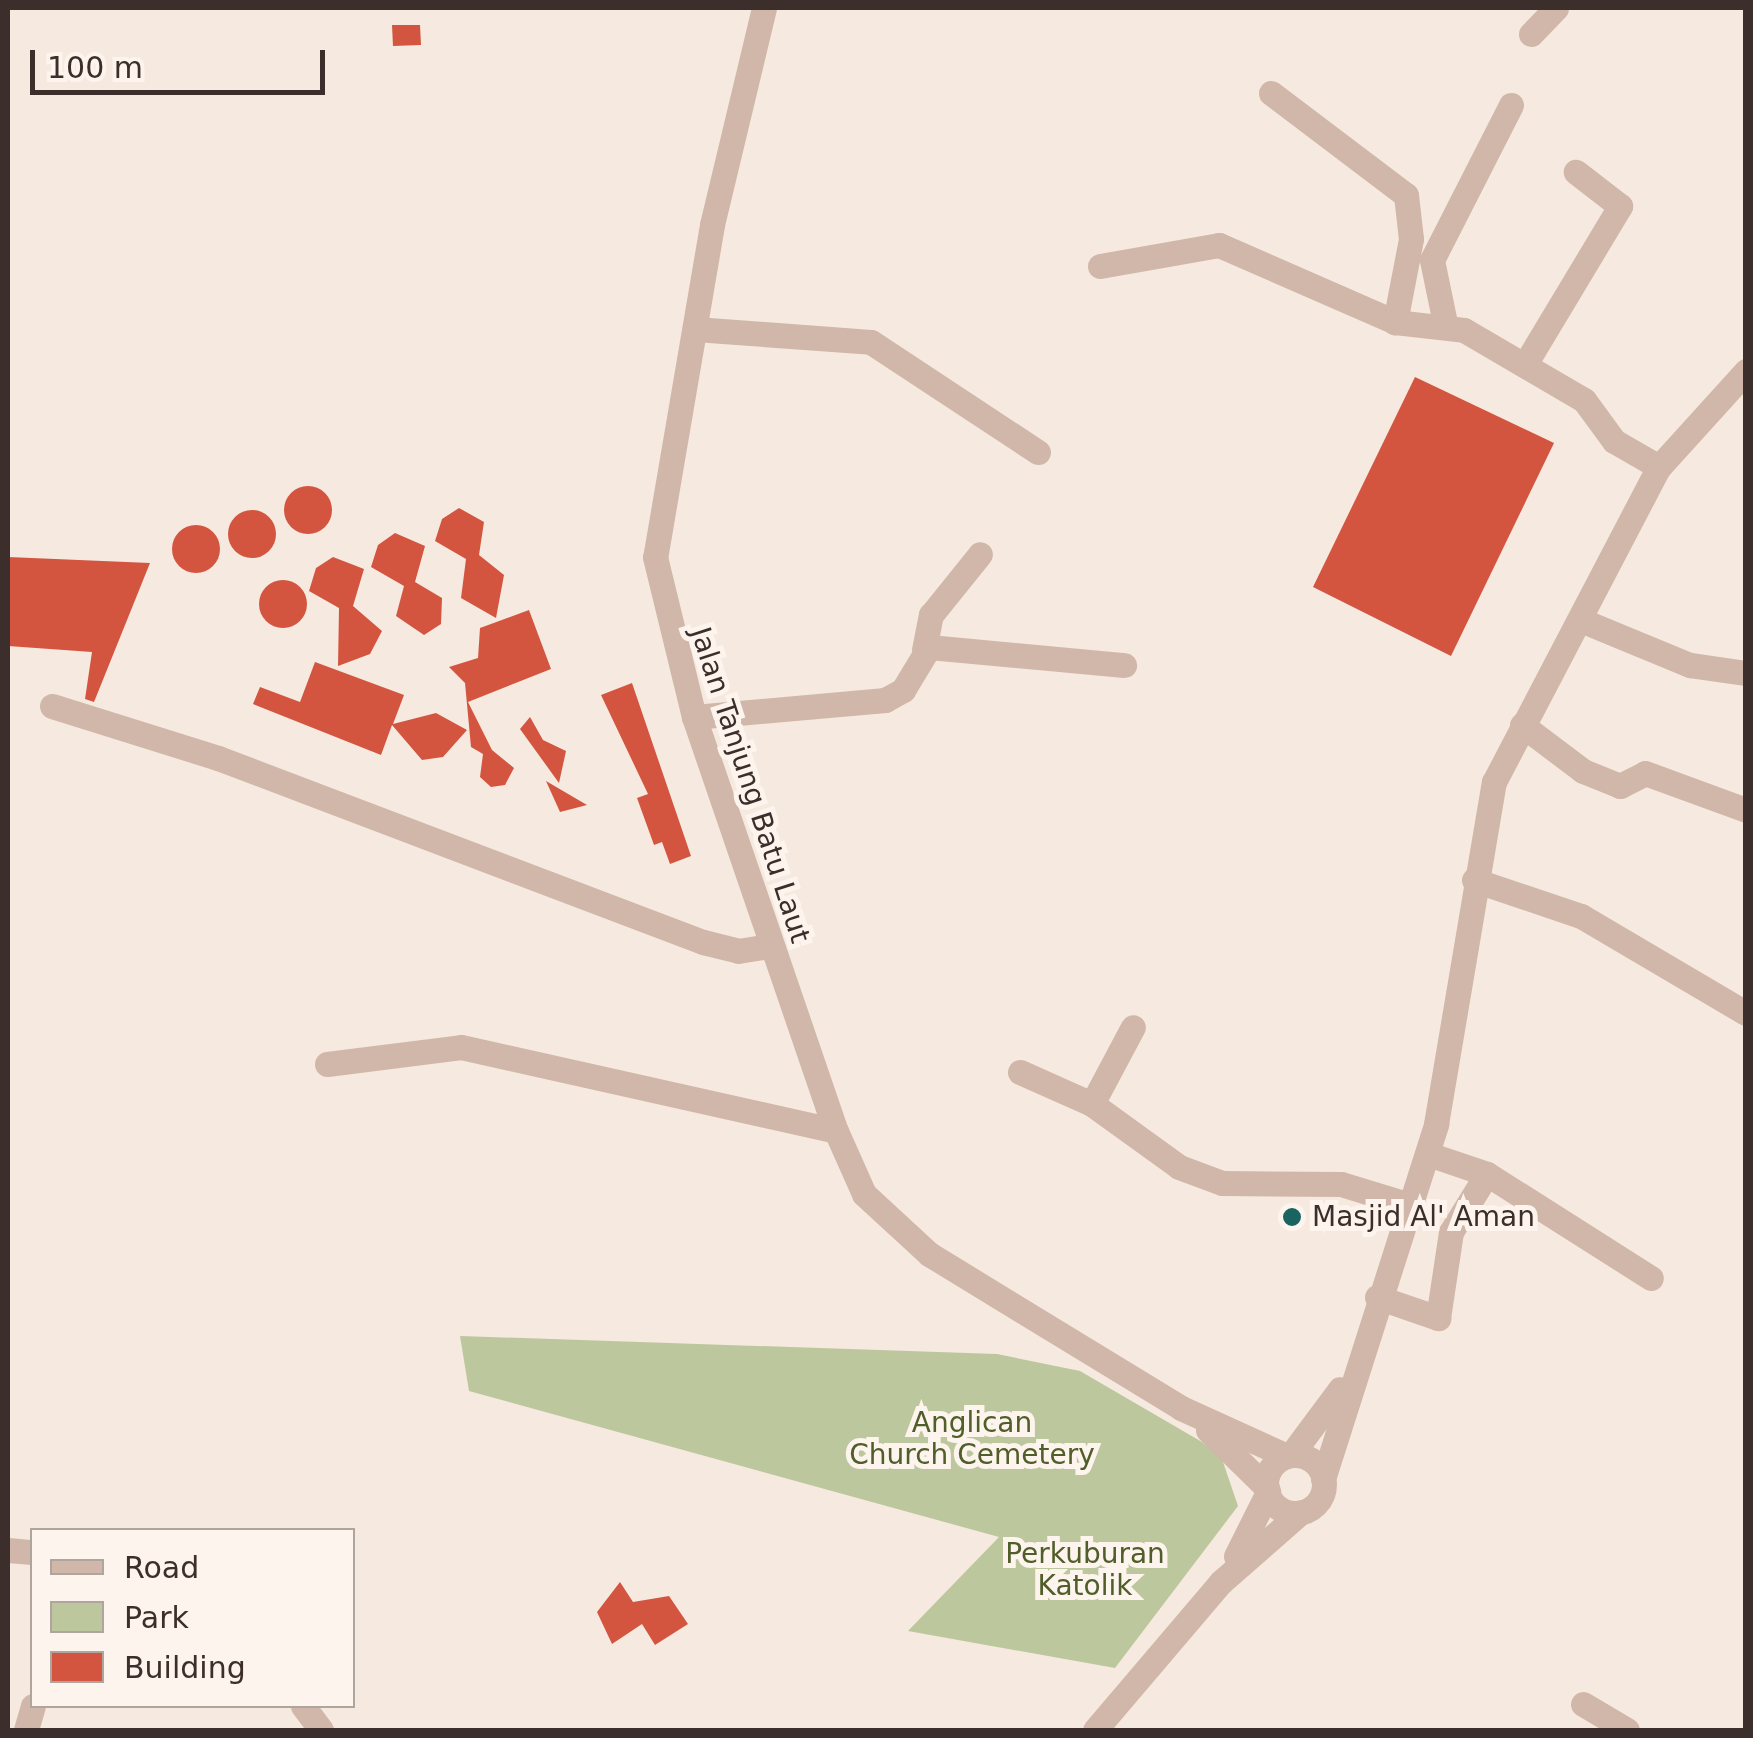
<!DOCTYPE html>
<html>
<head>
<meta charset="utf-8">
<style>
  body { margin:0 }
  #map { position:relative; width:1753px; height:1738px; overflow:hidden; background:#f6e9df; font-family:"DejaVu Sans",sans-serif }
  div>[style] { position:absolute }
  .green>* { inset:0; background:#bdc79d }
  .building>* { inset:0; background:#d35540 }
  .round { border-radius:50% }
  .minor>* { height:25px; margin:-12.5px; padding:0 12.5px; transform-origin:12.5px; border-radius:12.5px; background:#d0b7a9 }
  .minor>.ring { margin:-12.5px; padding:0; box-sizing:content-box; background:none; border:25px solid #d0b7a9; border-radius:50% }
  .dots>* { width:28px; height:28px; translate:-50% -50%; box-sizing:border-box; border:5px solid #fcf4ed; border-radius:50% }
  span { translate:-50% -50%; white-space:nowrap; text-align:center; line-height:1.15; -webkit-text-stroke:10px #fcf4ed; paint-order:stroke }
  .street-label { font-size:28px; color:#3c2e2a }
  .poi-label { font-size:28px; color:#3c2e2a }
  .left { translate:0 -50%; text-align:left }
  .park-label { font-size:28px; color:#505e2a }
  .frame { position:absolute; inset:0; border:10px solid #3c2e2a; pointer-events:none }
  .legend { position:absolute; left:30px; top:1528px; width:325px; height:180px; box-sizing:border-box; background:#fcf4ed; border:2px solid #afa59f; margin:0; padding:12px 18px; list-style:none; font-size:30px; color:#3c2e2a }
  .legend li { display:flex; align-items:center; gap:20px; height:50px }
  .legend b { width:50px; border:2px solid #afa59f }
  .scale { position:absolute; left:30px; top:50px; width:295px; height:45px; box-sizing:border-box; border:5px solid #3c2e2a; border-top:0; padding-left:12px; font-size:30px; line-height:35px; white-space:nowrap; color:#3c2e2a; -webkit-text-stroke:8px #fcf4ed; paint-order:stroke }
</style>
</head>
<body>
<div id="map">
  <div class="green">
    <div style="clip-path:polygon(460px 1336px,997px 1354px,1080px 1371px,1202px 1442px,1222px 1459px,1238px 1506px,1115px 1668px,908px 1631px,999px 1537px,469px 1391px)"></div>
  </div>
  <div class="building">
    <div style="clip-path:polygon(392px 25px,420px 25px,421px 45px,393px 46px)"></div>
    <div style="clip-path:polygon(1415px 377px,1554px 443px,1451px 656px,1313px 587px)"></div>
    <div class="round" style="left:284px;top:486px;width:48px;height:48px"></div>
    <div style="clip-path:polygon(459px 508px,484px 522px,479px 555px,504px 575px,496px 618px,461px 598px,466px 559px,435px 541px,442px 519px)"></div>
    <div class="round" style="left:228px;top:510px;width:48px;height:48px"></div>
    <div class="round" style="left:172px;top:525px;width:48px;height:48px"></div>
    <div style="clip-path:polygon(395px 533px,425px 546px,415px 582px,442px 598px,441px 624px,424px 635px,396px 616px,404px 586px,371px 567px,378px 545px)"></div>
    <div style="clip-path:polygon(8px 557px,150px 563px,94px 702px,85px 699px,92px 652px,8px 646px)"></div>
    <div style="clip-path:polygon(333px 557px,364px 569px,353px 606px,382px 631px,370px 654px,338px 666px,339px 608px,309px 591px,316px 568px)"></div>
    <div class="round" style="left:259px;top:580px;width:48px;height:48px"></div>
    <div style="clip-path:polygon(529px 610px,551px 669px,468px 702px,492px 750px,514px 768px,505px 785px,491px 787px,480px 777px,483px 754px,471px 747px,465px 683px,449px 667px,478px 658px,480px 628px)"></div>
    <div style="clip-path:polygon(315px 662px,404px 695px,393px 724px,436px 713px,467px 730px,443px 757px,422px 760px,392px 725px,381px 755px,253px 704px,260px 687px,300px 702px)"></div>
    <div style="clip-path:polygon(632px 683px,691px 856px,670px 864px,662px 842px,654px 845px,637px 798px,648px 794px,601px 695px)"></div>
    <div style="clip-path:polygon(530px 717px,543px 740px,566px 751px,559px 783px,520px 729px)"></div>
    <div style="clip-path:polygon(546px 781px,587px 805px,560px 812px)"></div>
    <div style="clip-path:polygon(620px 1582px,633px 1602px,669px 1596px,688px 1624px,655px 1645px,642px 1624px,612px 1644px,597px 1612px)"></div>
  </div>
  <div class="minor">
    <div style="left:764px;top:8px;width:223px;rotate:103.5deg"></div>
    <div style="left:712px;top:225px;width:337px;rotate:99.7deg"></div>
    <div style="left:655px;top:557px;width:165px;rotate:76.3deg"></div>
    <div style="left:694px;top:717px;width:438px;rotate:71.1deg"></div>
    <div style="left:836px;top:1131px;width:69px;rotate:66deg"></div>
    <div style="left:864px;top:1194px;width:88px;rotate:42.7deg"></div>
    <div style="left:929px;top:1254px;width:295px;rotate:31.4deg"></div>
    <div style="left:1181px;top:1408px;width:116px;rotate:24.4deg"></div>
    <div style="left:1531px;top:34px;width:36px;rotate:-46deg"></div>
    <div style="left:1271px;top:93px;width:169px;rotate:37.1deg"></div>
    <div style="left:1406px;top:195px;width:44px;rotate:83.5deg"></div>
    <div style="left:1411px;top:239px;width:85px;rotate:100.9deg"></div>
    <div style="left:1100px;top:266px;width:121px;rotate:-10deg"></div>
    <div style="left:1219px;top:245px;width:192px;rotate:23.6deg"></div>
    <div style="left:1395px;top:322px;width:69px;rotate:6.6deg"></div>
    <div style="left:1464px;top:330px;width:139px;rotate:30.3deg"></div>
    <div style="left:1584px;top:400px;width:51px;rotate:53.8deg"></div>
    <div style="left:1614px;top:441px;width:52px;rotate:30deg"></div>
    <div style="left:1445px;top:323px;width:64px;rotate:-101.7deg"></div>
    <div style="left:1432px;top:260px;width:174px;rotate:-63deg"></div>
    <div style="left:695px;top:329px;width:176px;rotate:4.2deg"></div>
    <div style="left:871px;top:342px;width:200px;rotate:33.4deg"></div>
    <div style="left:1527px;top:361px;width:181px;rotate:-59deg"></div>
    <div style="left:1620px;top:206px;width:56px;rotate:-142.3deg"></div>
    <div style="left:1583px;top:621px;width:116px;rotate:22.4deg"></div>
    <div style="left:1690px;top:665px;width:57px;rotate:8.1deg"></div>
    <div style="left:924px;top:650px;width:36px;rotate:-79deg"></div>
    <div style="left:931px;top:615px;width:78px;rotate:-51.2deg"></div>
    <div style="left:52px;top:706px;width:174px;rotate:17.4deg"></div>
    <div style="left:218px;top:758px;width:519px;rotate:20.78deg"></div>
    <div style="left:703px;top:942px;width:36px;rotate:14deg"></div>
    <div style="left:738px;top:951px;width:33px;rotate:-9deg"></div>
    <div style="left:694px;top:717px;width:192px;rotate:-5.1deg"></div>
    <div style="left:885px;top:700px;width:21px;rotate:-29deg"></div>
    <div style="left:903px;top:690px;width:50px;rotate:-58.8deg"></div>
    <div style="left:929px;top:647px;width:196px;rotate:5.3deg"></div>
    <div style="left:1522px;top:725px;width:76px;rotate:37deg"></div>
    <div style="left:1583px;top:771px;width:40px;rotate:22deg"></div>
    <div style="left:1620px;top:786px;width:28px;rotate:-27deg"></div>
    <div style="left:1645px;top:773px;width:108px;rotate:20.1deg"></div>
    <div style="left:1474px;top:880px;width:113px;rotate:18.6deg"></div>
    <div style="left:1581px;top:916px;width:191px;rotate:30.5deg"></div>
    <div style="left:327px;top:1064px;width:135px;rotate:-7.2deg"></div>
    <div style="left:461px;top:1047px;width:384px;rotate:12.6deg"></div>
    <div style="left:1020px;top:1072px;width:79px;rotate:24deg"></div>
    <div style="left:1092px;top:1104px;width:107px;rotate:35.9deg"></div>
    <div style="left:1179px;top:1167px;width:46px;rotate:20.4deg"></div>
    <div style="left:1222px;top:1183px;width:119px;rotate:0.5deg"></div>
    <div style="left:1341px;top:1184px;width:72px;rotate:16.9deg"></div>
    <div style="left:1092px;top:1104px;width:87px;rotate:-62deg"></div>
    <div style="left:1428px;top:1154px;width:62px;rotate:18.7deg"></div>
    <div style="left:1487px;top:1174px;width:194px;rotate:32.4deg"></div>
    <div style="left:1377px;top:1297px;width:65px;rotate:19deg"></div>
    <div style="left:1438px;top:1318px;width:87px;rotate:-81.4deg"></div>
    <div style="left:1451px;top:1232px;width:68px;rotate:-58.2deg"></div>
    <div style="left:1208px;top:1430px;width:83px;rotate:44.5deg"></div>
    <div style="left:1291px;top:1455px;width:82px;rotate:-53.4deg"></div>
    <div class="ring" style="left:1266px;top:1455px;width:33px;height:33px"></div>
    <div style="left:1323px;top:1479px;width:373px;rotate:-72.3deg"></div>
    <div style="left:1436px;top:1124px;width:347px;rotate:-80.4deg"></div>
    <div style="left:1494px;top:782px;width:356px;rotate:-62.4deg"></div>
    <div style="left:1659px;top:467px;width:130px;rotate:-47.8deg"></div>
    <div style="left:8px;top:1550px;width:24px;rotate:5deg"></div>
    <div style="left:1236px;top:1556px;width:72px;rotate:-63.4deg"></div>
    <div style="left:1583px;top:1704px;width:51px;rotate:30.6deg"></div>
    <div style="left:303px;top:1706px;width:30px;rotate:53deg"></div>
    <div style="left:26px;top:1730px;width:25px;rotate:-74deg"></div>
    <div style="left:1095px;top:1730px;width:194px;rotate:-49.6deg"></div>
    <div style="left:1221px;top:1582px;width:106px;rotate:-41.2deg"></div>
  </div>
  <div class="dots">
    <div style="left:1292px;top:1217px;background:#196461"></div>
  </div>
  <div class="street-label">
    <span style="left:750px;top:785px;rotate:72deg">Jalan Tanjung Batu Laut</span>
  </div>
  <div class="poi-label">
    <span class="left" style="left:1312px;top:1217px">Masjid Al' Aman</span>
  </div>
  <div class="park-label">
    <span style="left:972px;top:1439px">Anglican<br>Church Cemetery</span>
    <span style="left:1085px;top:1570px">Perkuburan<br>Katolik</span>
  </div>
  <div class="frame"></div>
  <ul class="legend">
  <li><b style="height:12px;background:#d0b7a9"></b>Road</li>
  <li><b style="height:28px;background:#bdc79d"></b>Park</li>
  <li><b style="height:28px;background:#d35540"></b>Building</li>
  </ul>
  <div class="scale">100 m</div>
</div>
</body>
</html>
